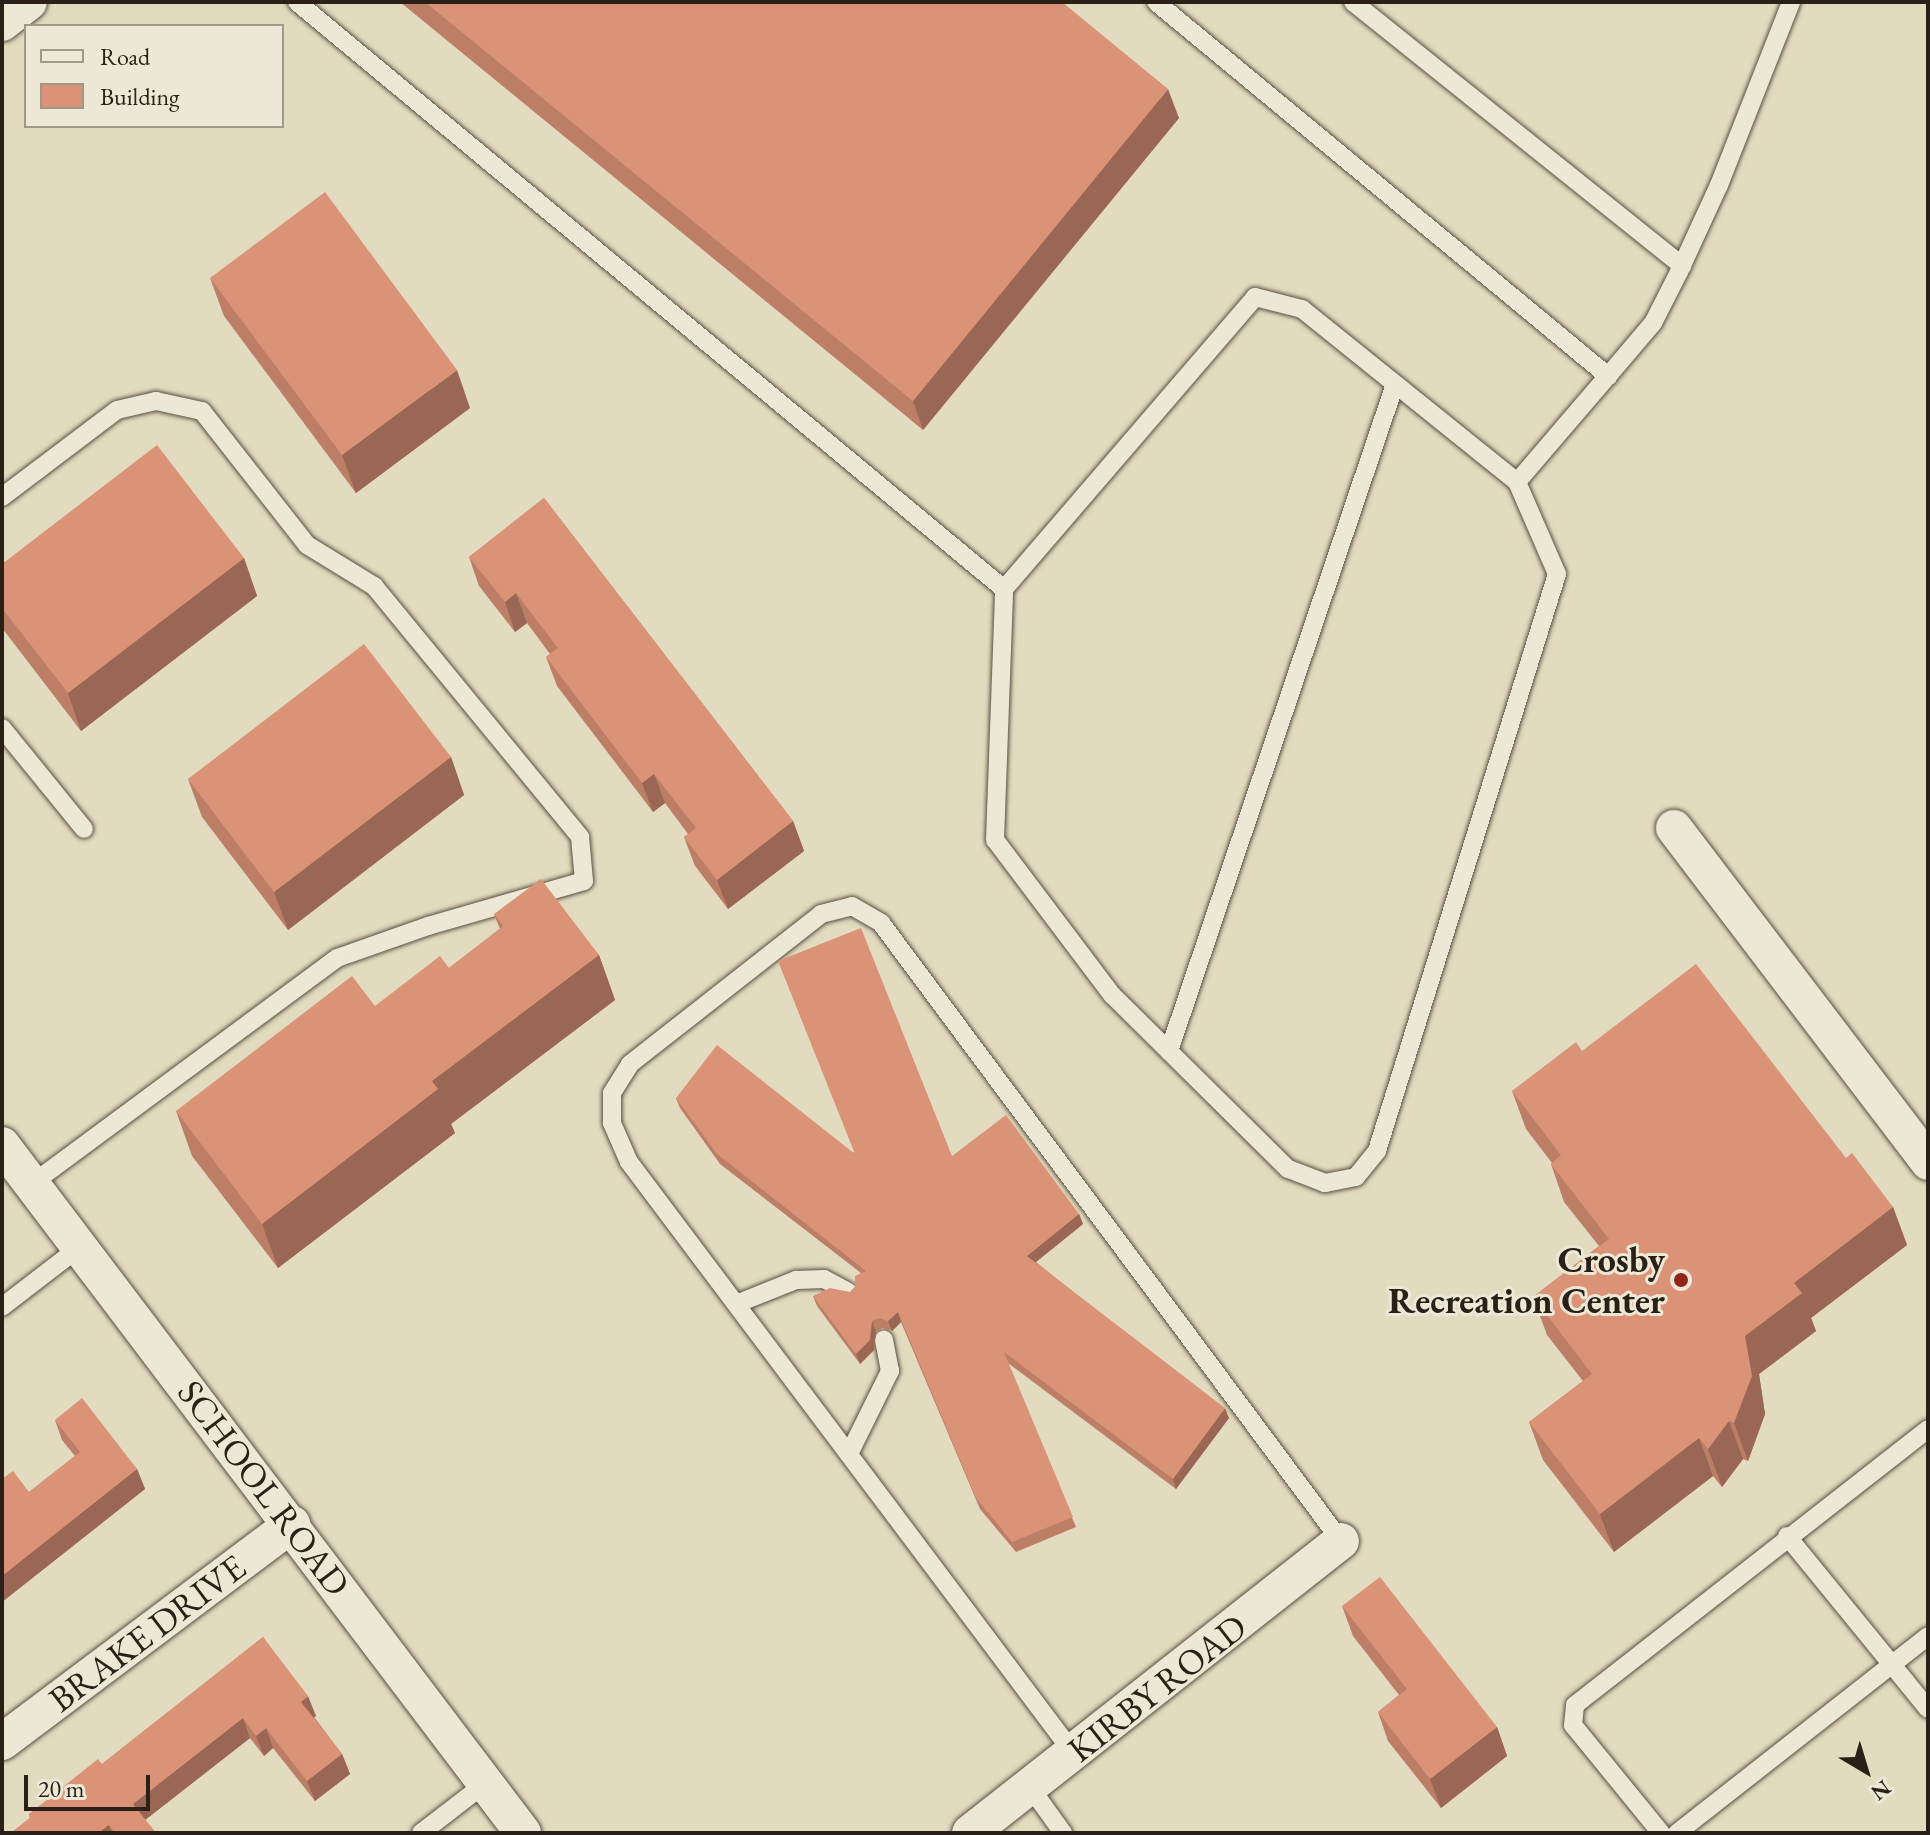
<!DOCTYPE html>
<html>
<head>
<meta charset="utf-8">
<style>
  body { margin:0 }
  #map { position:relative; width:1930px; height:1835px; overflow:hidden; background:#e2dbbf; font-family:"EB Garamond",serif }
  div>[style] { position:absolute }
  .roads { filter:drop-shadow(0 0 2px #594f41) drop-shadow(0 0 2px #594f41) }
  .service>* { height:18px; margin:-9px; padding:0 9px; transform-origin:9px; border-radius:9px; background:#ece8d5 }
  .minor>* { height:36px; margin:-18px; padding:0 18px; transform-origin:18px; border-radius:18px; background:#ece8d5 }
  .wall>* { inset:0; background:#bc7e66 }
  .shaded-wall>* { inset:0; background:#996753 }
  .building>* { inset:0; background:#db9377 }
  .dots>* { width:22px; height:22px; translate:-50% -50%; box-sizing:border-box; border:4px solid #ece8d5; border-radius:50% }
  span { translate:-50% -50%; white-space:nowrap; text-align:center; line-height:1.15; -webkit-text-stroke:6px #ece8d5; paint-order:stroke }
  .poi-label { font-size:36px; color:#2b2017; font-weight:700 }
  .right { translate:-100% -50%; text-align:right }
  .street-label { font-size:36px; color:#2b2017 }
  .frame { position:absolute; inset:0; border:4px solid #2b2017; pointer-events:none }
  .legend { position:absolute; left:24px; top:24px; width:260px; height:104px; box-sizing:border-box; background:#ece8d5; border:2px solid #9f9889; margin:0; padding:10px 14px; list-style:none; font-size:24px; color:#2b2017 }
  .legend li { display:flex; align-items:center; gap:16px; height:40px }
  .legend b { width:40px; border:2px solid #9f9889 }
  .north { position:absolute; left:1826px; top:1731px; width:80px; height:80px; -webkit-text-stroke:6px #ece8d5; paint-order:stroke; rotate:142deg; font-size:22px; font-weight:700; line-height:32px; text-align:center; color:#2b2017 }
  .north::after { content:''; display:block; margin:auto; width:28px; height:36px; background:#2b2017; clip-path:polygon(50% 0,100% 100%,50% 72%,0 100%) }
  .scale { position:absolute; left:24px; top:1775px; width:126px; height:36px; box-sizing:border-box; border:4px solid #2b2017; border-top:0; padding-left:10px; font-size:24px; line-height:28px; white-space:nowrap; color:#2b2017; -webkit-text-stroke:6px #ece8d5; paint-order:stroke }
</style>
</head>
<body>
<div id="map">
  <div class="roads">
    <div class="service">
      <div style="left:297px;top:2px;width:919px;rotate:39.7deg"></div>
      <div style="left:1156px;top:2px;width:587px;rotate:39.61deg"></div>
      <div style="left:1608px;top:376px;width:70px;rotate:-49.7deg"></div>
      <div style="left:1653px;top:323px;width:57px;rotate:-63deg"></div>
      <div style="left:1679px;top:272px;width:96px;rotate:-65.3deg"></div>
      <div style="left:1719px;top:185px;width:197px;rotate:-68.5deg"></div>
      <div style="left:1353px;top:2px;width:422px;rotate:38.7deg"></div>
      <div style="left:1517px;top:482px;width:100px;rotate:66.5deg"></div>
      <div style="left:1557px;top:574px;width:604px;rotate:107.33deg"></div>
      <div style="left:1377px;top:1151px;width:33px;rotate:129deg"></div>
      <div style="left:1356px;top:1177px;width:32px;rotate:169deg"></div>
      <div style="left:1325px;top:1183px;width:40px;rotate:-159deg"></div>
      <div style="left:1288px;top:1169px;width:247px;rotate:-135.3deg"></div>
      <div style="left:1112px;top:995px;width:194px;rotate:-127deg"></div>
      <div style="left:995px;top:840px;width:251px;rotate:-87.9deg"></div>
      <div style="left:1004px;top:589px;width:385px;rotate:-49.3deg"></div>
      <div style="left:1255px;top:297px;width:49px;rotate:14.3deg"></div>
      <div style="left:1302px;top:309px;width:276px;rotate:38.8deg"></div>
      <div style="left:1517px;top:482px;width:140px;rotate:-49.4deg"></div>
      <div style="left:2px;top:497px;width:144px;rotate:-37.1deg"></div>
      <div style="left:117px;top:410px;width:40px;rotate:-13deg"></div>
      <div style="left:156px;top:401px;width:47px;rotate:12.3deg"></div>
      <div style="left:202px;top:411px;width:170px;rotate:51.9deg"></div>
      <div style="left:307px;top:545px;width:79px;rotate:31.5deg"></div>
      <div style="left:374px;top:586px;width:325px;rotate:50.6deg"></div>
      <div style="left:580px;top:837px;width:44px;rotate:84.8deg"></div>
      <div style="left:584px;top:881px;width:162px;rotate:163.9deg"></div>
      <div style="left:428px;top:926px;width:96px;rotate:160.6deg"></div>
      <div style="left:337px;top:958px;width:380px;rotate:143.5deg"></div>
      <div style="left:2px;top:728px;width:130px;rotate:50.9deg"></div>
      <div style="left:1169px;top:1051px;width:704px;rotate:-71.28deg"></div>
      <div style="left:736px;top:1304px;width:65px;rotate:-21.8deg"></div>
      <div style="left:796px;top:1280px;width:28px;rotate:-2deg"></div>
      <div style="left:824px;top:1279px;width:27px;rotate:28deg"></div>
      <div style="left:2px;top:1307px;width:98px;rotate:-37.6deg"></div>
      <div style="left:849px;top:1454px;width:93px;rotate:-63.7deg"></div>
      <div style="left:890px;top:1371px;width:32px;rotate:-101deg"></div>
      <div style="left:1787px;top:1536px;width:223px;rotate:50.8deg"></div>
      <div style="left:1074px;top:1754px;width:741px;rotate:-126.93deg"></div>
      <div style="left:629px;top:1162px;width:43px;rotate:-113.6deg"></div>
      <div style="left:612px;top:1123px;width:30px;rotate:-90deg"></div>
      <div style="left:612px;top:1093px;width:34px;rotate:-58deg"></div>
      <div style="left:630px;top:1064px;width:243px;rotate:-38.1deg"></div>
      <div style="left:821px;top:914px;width:32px;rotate:-14deg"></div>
      <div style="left:852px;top:906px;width:34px;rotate:30deg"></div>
      <div style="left:881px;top:923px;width:770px;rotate:53.34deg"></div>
      <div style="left:1030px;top:1787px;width:57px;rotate:54.3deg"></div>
      <div style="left:421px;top:1833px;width:82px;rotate:-37.6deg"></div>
      <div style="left:1661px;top:1833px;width:139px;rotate:-129.2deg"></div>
      <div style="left:1573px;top:1725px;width:20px;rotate:-84deg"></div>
      <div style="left:1575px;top:1705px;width:448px;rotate:-38deg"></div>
      <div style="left:1677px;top:1833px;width:319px;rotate:-38.1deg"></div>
    </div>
    <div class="minor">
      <div style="left:2px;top:23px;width:34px;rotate:-38deg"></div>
      <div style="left:1674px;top:828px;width:420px;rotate:52.7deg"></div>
      <div style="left:2px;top:1145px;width:863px;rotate:52.86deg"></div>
      <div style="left:2px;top:1742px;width:363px;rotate:-36.9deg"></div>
      <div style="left:970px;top:1833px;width:472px;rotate:-38.2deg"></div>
    </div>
  </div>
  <div class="wall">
    <div style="clip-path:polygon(400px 2px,1062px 2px,1179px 118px,923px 430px)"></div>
    <div style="clip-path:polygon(210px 278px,470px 408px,356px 493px,224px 316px)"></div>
    <div style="clip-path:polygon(544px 498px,793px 821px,804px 851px,728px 909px,695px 866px,684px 837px,688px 834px,665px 803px,653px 812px,557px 686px,546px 657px,550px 654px,527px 623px,515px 632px,479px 586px,469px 557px)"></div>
    <div style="clip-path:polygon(244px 558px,257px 596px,81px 731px,2px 628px,2px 564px)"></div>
    <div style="clip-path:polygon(451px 757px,464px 795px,288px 930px,202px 817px,188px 779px)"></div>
    <div style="clip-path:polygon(494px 914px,599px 955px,615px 1000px,451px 1124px,455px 1133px,278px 1268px,192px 1156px,176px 1111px,449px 968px,500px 929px)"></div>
    <div style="clip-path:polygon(1582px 1051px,1846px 1158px,1893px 1207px,1907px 1245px,1811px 1318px,1816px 1331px,1759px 1374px,1765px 1414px,1748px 1461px,1743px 1459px,1722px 1487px,1713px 1476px,1614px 1552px,1543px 1460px,1529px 1422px,1583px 1381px,1547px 1335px,1533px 1297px,1599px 1246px,1564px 1202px,1551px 1164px,1552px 1163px,1526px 1129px,1512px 1091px)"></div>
    <div style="clip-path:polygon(676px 1098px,855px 1153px,952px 1156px,1079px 1214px,1083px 1224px,1036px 1262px,1229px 1418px,1176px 1489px,1008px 1363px,1076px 1527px,1016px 1552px,980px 1509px,901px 1322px,892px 1331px,882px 1328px,876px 1332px,874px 1350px,860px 1364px,817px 1306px,813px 1296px,850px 1292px,855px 1287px,861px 1273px,720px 1164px,680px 1108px)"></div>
    <div style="clip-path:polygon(55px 1420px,137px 1469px,145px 1489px,2px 1602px,2px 1479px,29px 1492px,75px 1456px,62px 1440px)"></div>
    <div style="clip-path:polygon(1342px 1606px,1497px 1727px,1507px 1756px,1441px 1808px,1388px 1741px,1378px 1712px,1399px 1695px,1353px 1636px)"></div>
    <div style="clip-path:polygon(263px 1637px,316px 1716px,314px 1717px,342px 1754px,350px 1774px,315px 1801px,273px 1748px,264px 1756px,250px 1738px,145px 1820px,156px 1833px,11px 1833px,30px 1818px,29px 1814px,102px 1764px)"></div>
  </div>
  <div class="shaded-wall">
    <div style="clip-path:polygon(1168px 89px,1179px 118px,923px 430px,913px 401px)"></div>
    <div style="clip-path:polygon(457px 370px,470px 408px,356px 493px,342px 455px)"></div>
    <div style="clip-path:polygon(244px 558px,257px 596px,81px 731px,68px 693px)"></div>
    <div style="clip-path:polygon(516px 593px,527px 623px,515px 632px,505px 602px)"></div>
    <div style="clip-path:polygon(451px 757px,464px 795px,288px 930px,274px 892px)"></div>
    <div style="clip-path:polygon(654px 774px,665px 803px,653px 812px,642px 783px)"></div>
    <div style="clip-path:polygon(793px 821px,804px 851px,728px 909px,717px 880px)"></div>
    <div style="clip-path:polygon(599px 955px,615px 1000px,451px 1124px,455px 1133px,278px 1268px,262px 1224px,432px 1081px)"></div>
    <div style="clip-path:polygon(1893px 1207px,1907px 1245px,1811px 1318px,1816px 1331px,1759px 1374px,1765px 1414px,1748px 1461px,1734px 1423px,1745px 1336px,1794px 1283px)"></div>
    <div style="clip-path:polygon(1079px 1214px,1083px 1224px,1031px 1266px,1027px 1256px)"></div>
    <div style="clip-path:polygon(898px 1312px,901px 1322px,892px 1331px,888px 1321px)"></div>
    <div style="clip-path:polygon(872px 1321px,876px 1332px,874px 1350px,860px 1364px,856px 1354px)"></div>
    <div style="clip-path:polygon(1225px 1408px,1229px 1418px,1176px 1489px,1173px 1479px)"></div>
    <div style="clip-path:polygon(1729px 1421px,1743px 1459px,1722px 1487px,1708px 1449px)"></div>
    <div style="clip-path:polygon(1699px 1438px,1713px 1476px,1614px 1552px,1600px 1514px)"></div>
    <div style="clip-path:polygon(137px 1469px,145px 1489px,2px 1602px,2px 1576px)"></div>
    <div style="clip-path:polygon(308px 1696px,316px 1716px,309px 1721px,301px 1702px)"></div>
    <div style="clip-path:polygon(243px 1718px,250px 1738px,140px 1824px,133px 1804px)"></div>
    <div style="clip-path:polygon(1497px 1727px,1507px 1756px,1441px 1808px,1430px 1779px)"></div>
    <div style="clip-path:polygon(266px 1728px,273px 1748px,264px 1756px,256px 1736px)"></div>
    <div style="clip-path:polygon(342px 1754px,350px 1774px,315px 1801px,307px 1781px)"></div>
    <div style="clip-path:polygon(109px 1825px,112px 1833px,98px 1833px)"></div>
  </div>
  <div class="building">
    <div style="clip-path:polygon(425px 2px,1062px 2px,1168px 89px,913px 401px)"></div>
    <div style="clip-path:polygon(325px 192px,457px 370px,342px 455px,210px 278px)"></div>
    <div style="clip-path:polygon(157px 445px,244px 558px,68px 693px,2px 608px,2px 564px)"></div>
    <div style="clip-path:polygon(544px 498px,793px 821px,717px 880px,684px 837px,696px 828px,654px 774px,642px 783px,546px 657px,558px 648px,516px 593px,505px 602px,469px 557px)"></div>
    <div style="clip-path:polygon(364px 644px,451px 757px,274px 892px,188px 779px)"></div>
    <div style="clip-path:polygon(541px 879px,599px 955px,432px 1081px,438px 1089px,262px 1224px,176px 1111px,352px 976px,375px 1006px,440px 956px,449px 968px,503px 926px,494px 914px)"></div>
    <div style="clip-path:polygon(861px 928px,952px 1156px,1006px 1115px,1079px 1214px,1027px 1256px,1225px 1408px,1173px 1479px,1004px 1352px,1073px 1517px,1012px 1542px,976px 1498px,898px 1312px,888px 1321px,879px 1318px,872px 1321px,870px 1340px,856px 1354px,813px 1296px,830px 1288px,850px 1292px,855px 1287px,855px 1276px,866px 1271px,717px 1154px,676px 1098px,717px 1045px,855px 1154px,778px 961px)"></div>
    <div style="clip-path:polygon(1696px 964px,1846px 1158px,1852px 1153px,1893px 1207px,1794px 1283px,1802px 1293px,1745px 1336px,1752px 1376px,1734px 1423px,1729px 1421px,1708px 1449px,1699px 1438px,1600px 1514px,1529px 1422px,1592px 1374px,1533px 1297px,1609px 1239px,1551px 1164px,1561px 1155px,1512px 1091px,1576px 1042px,1582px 1051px)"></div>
    <div style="clip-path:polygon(82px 1398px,137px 1469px,2px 1576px,2px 1479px,13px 1471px,29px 1492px,80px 1452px,55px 1420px)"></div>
    <div style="clip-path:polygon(1380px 1577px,1497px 1727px,1430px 1779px,1378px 1712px,1407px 1689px,1342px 1606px)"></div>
    <div style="clip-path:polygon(263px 1637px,308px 1696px,301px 1702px,342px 1754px,307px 1781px,266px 1728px,256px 1736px,243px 1718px,133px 1804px,156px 1833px,115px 1833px,109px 1825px,98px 1833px,11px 1833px,31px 1817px,29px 1814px,98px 1759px,102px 1764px)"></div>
  </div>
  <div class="dots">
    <div style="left:1681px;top:1280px;background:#8f2418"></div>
  </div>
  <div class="poi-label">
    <span class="right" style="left:1665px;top:1280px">Crosby<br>Recreation Center</span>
  </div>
  <div class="street-label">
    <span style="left:264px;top:1488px;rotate:53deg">SCHOOL ROAD</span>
    <span style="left:147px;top:1633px;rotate:-37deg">BRAKE DRIVE</span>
    <span style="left:1157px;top:1688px;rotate:-38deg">KIRBY ROAD</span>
  </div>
  <div class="frame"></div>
  <ul class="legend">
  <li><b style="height:10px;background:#ece8d5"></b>Road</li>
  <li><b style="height:22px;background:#db9377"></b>Building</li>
  </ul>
  <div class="north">N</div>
  <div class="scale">20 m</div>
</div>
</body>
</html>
